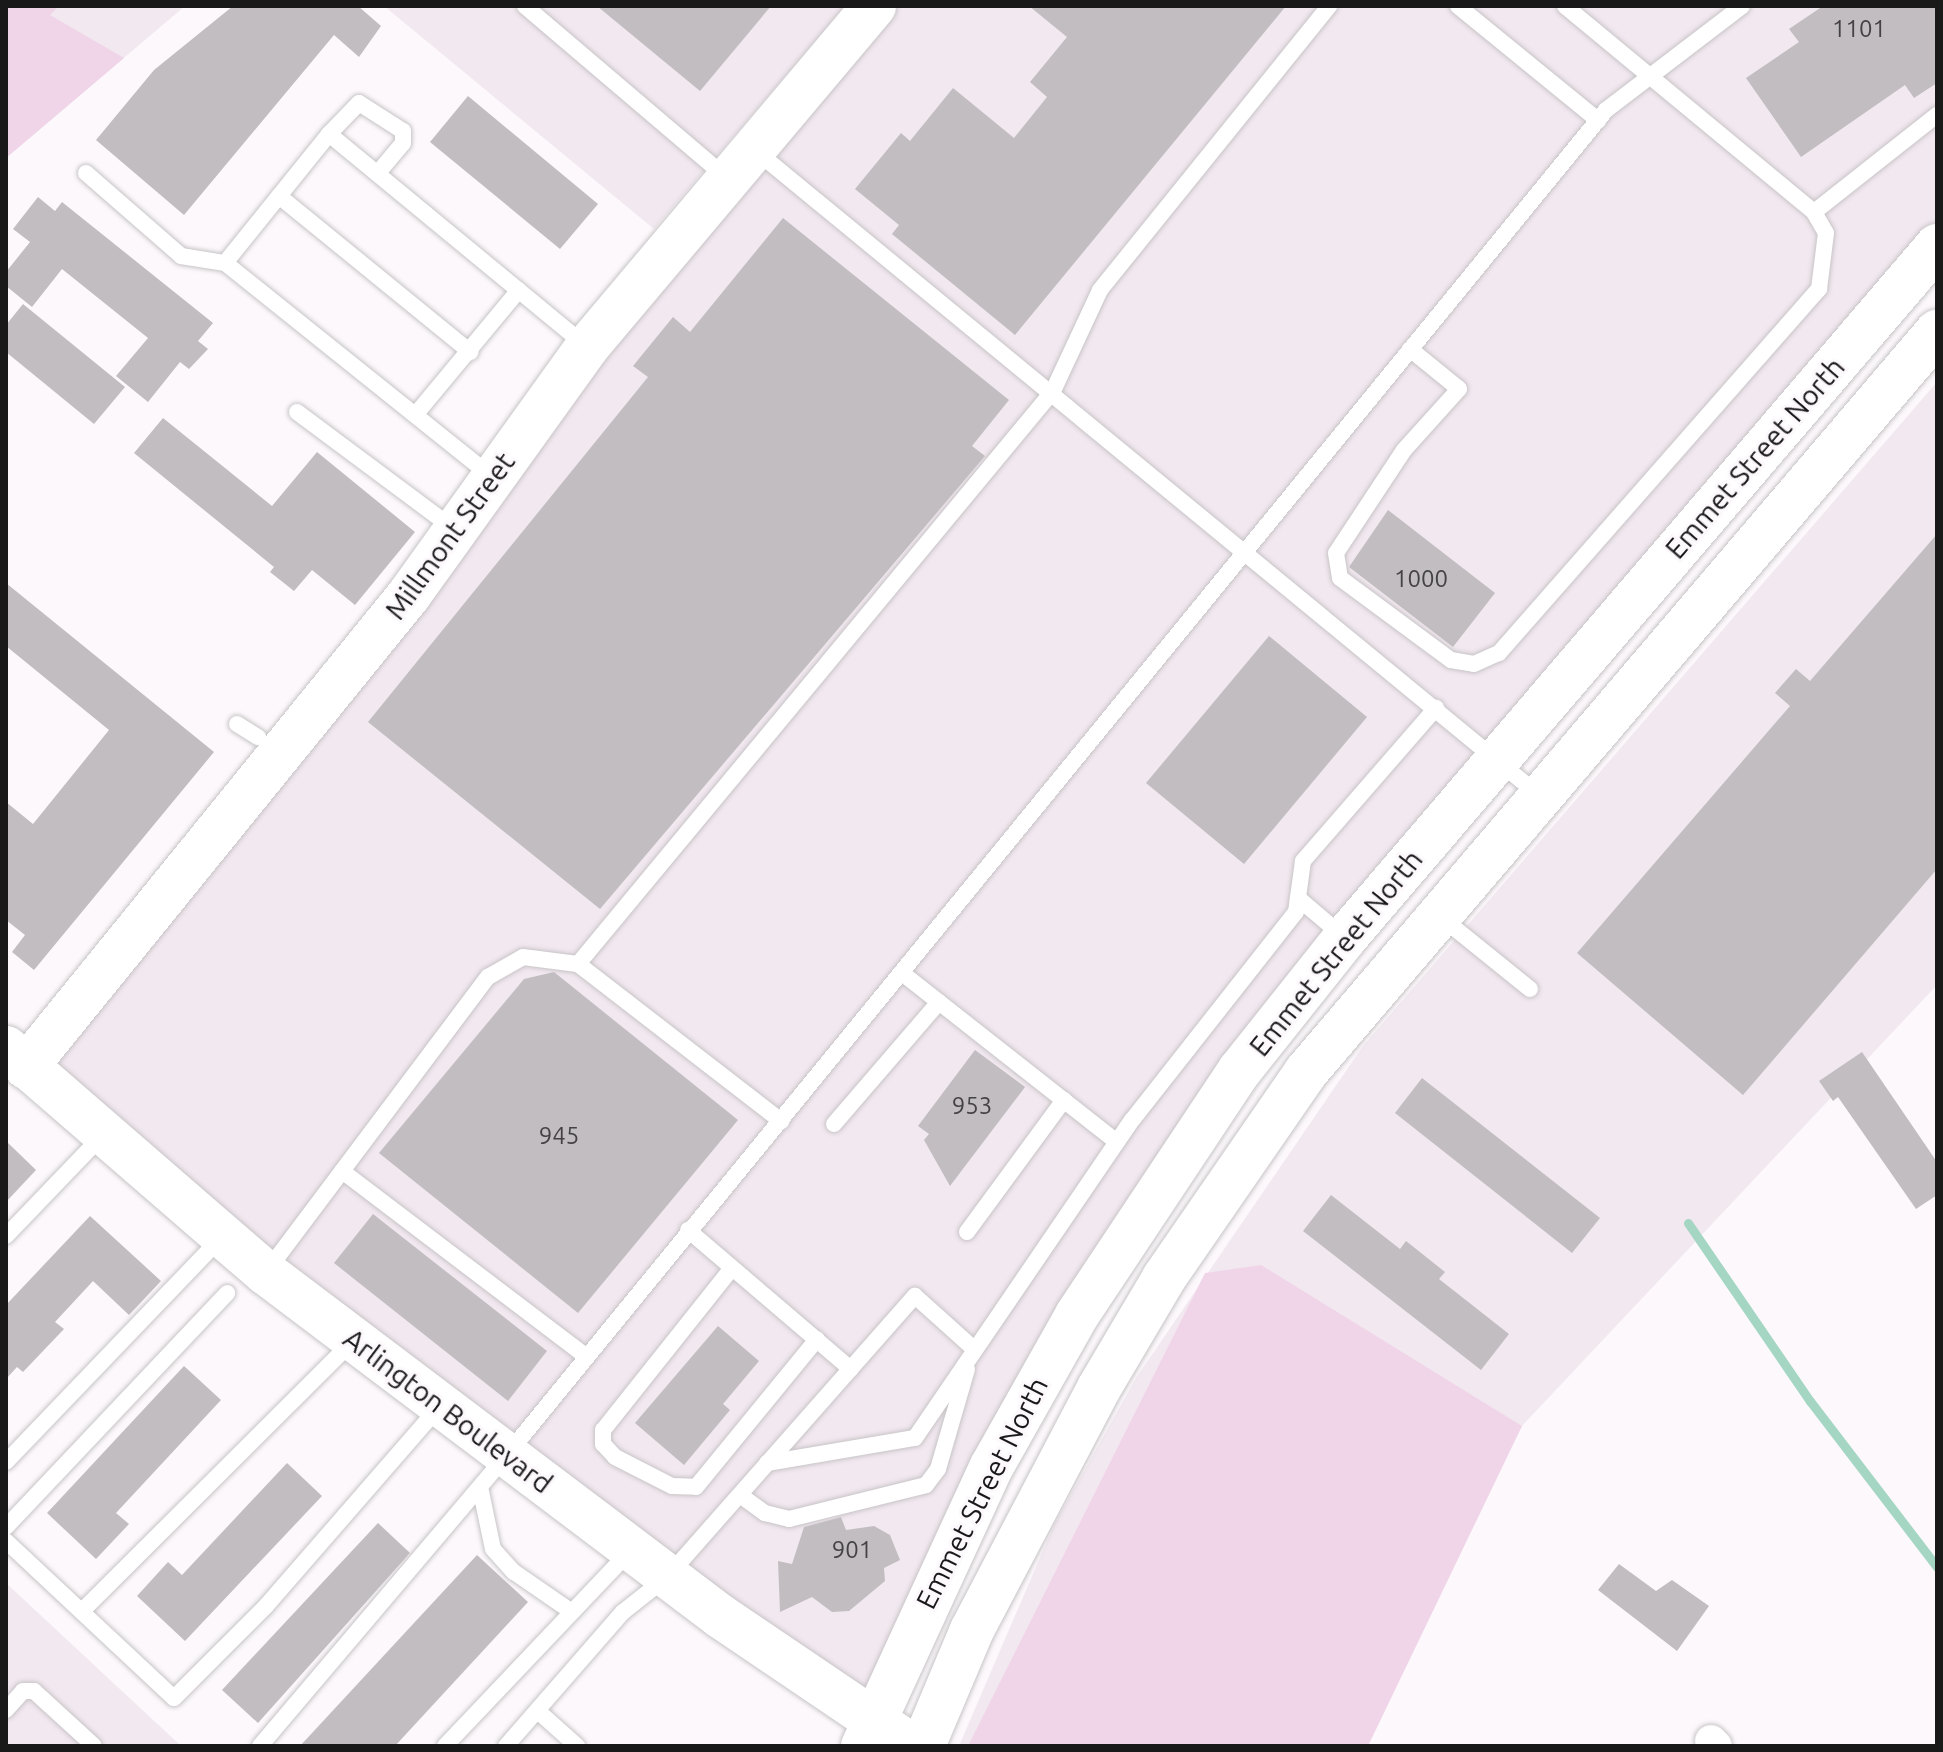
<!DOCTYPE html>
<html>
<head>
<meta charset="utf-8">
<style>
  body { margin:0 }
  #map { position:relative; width:1943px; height:1752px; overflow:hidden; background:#fcf8fb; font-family:Ubuntu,sans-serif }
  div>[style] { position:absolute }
  .built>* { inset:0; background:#f2e8f0 }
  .green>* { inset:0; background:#f0d5e9 }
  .stream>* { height:9px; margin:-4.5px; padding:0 4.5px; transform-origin:4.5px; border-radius:4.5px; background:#a5d6c4 }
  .building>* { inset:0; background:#c1bdc0 }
  .roads { filter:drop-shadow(0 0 2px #c7c4c6) drop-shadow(0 0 2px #c7c4c6) }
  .lane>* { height:16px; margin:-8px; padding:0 8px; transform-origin:8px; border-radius:8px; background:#fff }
  .street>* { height:32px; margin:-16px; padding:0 16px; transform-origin:16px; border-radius:16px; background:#fff }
  .secondary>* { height:44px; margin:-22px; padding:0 22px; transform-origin:22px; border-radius:22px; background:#fff }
  .primary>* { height:44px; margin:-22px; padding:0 22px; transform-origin:22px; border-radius:22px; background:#fff }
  span { translate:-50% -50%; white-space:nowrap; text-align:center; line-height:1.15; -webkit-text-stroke:6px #fcf8fb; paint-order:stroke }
  .number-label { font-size:24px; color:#444244 }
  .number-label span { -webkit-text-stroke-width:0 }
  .street-label { font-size:28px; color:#1a191a }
  .frame { position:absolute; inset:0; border:8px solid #1a191a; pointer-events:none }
</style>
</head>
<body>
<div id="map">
  <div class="built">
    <div style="clip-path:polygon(6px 6px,185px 6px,6px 158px)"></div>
    <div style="clip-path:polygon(384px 6px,845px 6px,654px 229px)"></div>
    <div style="clip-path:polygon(875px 6px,1937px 6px,1937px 248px,1240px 1070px,873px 1720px,26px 1067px)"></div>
    <div style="clip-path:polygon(1937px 382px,1937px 985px,1522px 1426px,1335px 1746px,959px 1746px,1054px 1525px,1136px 1378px,1363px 1046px)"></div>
    <div style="clip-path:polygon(6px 1583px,181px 1746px,6px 1746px)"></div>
  </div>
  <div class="green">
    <div style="clip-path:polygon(6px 6px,59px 6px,50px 15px,124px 58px,6px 158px)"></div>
    <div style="clip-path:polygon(1261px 1265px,1522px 1426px,1368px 1746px,968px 1746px,1205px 1273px)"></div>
  </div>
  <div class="stream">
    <div style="left:1688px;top:1223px;width:216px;rotate:55.6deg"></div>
    <div style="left:1810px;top:1401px;width:209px;rotate:52.6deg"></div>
  </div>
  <div class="building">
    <div style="clip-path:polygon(233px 6px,358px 6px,381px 26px,359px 57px,334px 35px,184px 215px,96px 140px,154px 70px)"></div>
    <div style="clip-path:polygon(597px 6px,771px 6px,700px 91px)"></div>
    <div style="clip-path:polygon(1029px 6px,1286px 6px,1015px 335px,892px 234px,899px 225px,855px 189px,901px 133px,910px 141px,953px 88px,1014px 138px,1047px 97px,1030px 82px,1067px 37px)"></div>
    <div style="clip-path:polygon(1823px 6px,1937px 6px,1937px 83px,1914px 98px,1905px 85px,1801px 157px,1746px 78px,1799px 42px,1789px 29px)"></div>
    <div style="clip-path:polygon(468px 96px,598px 204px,560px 249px,430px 142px)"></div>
    <div style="clip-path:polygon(38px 197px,55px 211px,62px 202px,213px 323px,198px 341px,208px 349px,189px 369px,180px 362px,148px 402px,116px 376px,148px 338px,62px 269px,32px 307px,6px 286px,6px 272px,30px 242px,13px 229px)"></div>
    <div style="clip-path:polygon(783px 218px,1009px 400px,972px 446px,985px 456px,600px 909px,368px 722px,648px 377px,633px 366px,673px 317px,690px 332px)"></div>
    <div style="clip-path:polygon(23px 304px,125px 387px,94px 424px,6px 352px,6px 325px)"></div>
    <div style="clip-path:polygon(163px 418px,272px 506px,317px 452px,415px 532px,355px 605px,312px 570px,294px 591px,270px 572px,274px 567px,134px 453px)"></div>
    <div style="clip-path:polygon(1388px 510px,1495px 593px,1453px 647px,1349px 567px)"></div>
    <div style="clip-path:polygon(1937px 534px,1937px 869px,1743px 1095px,1577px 953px,1790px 706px,1775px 693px,1796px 669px,1810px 681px)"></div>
    <div style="clip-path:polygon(6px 583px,214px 752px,34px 970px,12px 952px,25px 935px,6px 920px,6px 802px,33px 824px,109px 730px,6px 646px)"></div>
    <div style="clip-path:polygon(1269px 636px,1367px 717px,1244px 864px,1146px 783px)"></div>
    <div style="clip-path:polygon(554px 972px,738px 1120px,578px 1313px,379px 1153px,524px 979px)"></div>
    <div style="clip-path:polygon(975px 1050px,1025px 1087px,950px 1186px,924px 1140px,929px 1134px,918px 1126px)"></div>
    <div style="clip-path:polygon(1862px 1052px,1937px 1162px,1937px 1195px,1916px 1209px,1838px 1097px,1833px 1101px,1819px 1081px)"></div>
    <div style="clip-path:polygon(1422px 1078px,1600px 1218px,1572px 1253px,1395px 1113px)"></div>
    <div style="clip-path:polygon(6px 1141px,36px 1170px,6px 1202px)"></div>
    <div style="clip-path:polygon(1331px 1195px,1400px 1249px,1406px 1241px,1445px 1272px,1439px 1279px,1509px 1334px,1481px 1370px,1303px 1231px)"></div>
    <div style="clip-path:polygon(373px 1214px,547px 1351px,508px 1401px,334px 1263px)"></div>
    <div style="clip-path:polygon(90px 1216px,161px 1281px,129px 1315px,93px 1281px,55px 1322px,64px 1329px,23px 1372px,17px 1367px,6px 1379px,6px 1305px)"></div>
    <div style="clip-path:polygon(718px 1326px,759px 1361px,723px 1404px,730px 1410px,684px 1465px,635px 1423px)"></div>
    <div style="clip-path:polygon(184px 1366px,221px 1400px,116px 1513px,129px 1524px,96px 1559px,47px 1513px)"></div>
    <div style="clip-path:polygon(287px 1463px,322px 1496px,185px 1641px,137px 1596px,168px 1562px,182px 1575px)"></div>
    <div style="clip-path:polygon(841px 1517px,846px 1530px,874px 1526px,890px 1535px,900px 1560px,884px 1568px,885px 1581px,849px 1611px,832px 1612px,812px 1597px,780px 1612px,778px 1561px,792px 1564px,804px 1527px)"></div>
    <div style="clip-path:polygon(378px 1523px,410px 1553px,258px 1723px,222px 1690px)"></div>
    <div style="clip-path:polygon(477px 1555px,528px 1602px,395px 1746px,300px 1746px)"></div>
    <div style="clip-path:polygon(1619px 1564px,1656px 1591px,1672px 1580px,1709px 1606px,1677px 1651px,1598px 1590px)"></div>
  </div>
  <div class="roads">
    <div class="lane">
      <div style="left:525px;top:6px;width:264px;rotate:40.4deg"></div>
      <div style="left:1458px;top:6px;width:181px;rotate:39.2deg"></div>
      <div style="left:329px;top:134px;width:43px;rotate:-45.9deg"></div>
      <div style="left:359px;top:103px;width:52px;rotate:32.5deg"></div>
      <div style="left:403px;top:131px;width:12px;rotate:90deg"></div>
      <div style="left:403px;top:143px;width:40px;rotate:130deg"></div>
      <div style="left:756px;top:151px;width:1014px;rotate:39.44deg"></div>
      <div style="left:86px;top:173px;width:126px;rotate:41.1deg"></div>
      <div style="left:181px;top:256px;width:45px;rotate:9deg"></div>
      <div style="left:279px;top:196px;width:247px;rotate:39.2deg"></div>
      <div style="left:1814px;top:212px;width:157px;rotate:-38.3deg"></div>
      <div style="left:1410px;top:349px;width:63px;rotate:39.2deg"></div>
      <div style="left:1459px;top:389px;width:82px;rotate:132deg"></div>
      <div style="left:1404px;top:450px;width:123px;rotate:123.4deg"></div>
      <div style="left:1336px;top:553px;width:25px;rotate:81deg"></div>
      <div style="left:1340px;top:578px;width:138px;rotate:36.5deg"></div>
      <div style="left:1451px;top:660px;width:23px;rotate:10deg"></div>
      <div style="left:1474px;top:664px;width:27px;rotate:-24deg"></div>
      <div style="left:1499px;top:653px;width:485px;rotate:-48.7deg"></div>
      <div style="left:1819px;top:289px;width:56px;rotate:-82.9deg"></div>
      <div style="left:1826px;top:233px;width:24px;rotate:-120deg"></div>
      <div style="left:1814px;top:212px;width:323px;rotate:-140.4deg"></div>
      <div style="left:297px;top:412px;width:196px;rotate:36.7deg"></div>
      <div style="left:416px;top:414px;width:161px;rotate:-50.3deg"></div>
      <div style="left:491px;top:476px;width:341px;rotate:-141.3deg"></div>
      <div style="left:225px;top:263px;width:166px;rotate:-51.1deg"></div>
      <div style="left:329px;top:134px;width:333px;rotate:39.5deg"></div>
      <div style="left:237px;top:724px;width:25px;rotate:32deg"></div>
      <div style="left:1298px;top:898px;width:60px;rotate:40.3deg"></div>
      <div style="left:1442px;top:918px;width:113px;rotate:38.9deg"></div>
      <div style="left:578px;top:964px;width:744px;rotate:-50.34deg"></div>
      <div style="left:1053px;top:391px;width:111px;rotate:-65deg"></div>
      <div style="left:1100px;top:290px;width:365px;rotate:-51.1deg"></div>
      <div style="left:902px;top:973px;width:273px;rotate:38.2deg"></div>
      <div style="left:834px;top:1124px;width:161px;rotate:-49.3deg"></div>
      <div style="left:342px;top:1171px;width:306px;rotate:37.2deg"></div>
      <div style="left:688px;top:1230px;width:214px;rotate:40.5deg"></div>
      <div style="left:967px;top:1232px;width:164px;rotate:-53.7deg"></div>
      <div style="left:6px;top:1236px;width:140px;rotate:-46.2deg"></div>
      <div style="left:732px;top:1268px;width:207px;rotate:128.5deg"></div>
      <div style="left:603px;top:1430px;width:14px;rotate:90deg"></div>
      <div style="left:603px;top:1444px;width:18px;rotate:47deg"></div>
      <div style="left:615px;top:1457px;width:64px;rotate:27deg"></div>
      <div style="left:672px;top:1486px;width:24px;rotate:2deg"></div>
      <div style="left:696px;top:1487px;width:191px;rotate:-50.7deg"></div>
      <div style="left:267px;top:1271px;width:368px;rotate:-53.1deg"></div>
      <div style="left:488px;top:977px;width:40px;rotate:-29.7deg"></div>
      <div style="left:523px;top:957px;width:55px;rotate:7.3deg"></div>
      <div style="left:578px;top:964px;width:257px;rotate:37.7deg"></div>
      <div style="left:6px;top:1462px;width:312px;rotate:-46.2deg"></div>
      <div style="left:767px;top:1463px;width:150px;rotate:-9.6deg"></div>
      <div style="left:915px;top:1438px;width:386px;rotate:-55.7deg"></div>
      <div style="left:1133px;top:1119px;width:263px;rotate:-51.8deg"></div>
      <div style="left:1296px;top:912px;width:51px;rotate:-82.2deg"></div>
      <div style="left:1303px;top:861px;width:203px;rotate:-49deg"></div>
      <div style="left:480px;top:1487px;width:63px;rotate:78.2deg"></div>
      <div style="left:493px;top:1549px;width:31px;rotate:48deg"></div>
      <div style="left:514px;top:1572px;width:70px;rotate:34.6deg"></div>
      <div style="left:740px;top:1495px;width:31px;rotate:36deg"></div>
      <div style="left:765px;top:1513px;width:25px;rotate:14deg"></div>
      <div style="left:789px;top:1519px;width:141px;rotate:-13.9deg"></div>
      <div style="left:926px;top:1485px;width:20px;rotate:-53deg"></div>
      <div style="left:938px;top:1469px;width:104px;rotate:-73.8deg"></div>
      <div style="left:6px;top:1527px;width:322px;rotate:-46.6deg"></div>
      <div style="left:6px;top:1541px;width:230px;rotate:43.1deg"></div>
      <div style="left:174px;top:1698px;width:130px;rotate:-45deg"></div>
      <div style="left:266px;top:1606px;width:264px;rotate:-49deg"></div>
      <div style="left:82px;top:1611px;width:383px;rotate:-44.9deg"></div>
      <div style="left:6px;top:1710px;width:25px;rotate:-48deg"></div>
      <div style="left:23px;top:1691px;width:11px"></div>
      <div style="left:34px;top:1691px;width:81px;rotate:42.5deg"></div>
      <div style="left:540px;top:1713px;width:50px;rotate:41.7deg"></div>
      <div style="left:260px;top:1746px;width:380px;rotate:-49.7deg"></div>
      <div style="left:506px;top:1456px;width:1738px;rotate:-50.74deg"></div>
      <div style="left:1606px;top:110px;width:171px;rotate:-37.4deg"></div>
      <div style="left:445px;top:1746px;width:269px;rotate:-46.5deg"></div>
      <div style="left:506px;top:1746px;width:178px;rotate:-48.9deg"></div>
      <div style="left:623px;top:1612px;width:56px;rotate:-38.5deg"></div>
      <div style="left:667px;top:1577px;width:375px;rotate:-48.6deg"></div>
      <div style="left:915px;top:1296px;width:79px;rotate:41.9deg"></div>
    </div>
    <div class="street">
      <div style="left:1711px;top:1741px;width:7px;rotate:45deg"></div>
    </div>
    <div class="secondary">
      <div style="left:6px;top:1048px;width:344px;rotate:40.9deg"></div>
      <div style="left:266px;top:1273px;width:569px;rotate:37.07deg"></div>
      <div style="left:720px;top:1616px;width:232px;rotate:34.1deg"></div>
      <div style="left:26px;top:1067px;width:608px;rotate:-50.94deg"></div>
      <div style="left:409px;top:595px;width:305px;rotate:-54.3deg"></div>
      <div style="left:587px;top:347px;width:446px;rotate:-49.9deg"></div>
    </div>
    <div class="primary">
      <div style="left:863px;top:1746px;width:308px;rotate:-65.3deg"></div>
      <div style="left:992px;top:1466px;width:173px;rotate:-60.6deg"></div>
      <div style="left:1077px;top:1315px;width:294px;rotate:-56.4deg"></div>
      <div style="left:1240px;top:1070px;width:169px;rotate:-51.5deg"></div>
      <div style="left:1345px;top:938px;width:911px;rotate:-49.45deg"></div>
      <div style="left:923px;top:1746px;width:126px;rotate:-67.1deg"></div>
      <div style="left:972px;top:1630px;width:273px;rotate:-62.3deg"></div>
      <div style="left:1099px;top:1388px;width:128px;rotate:-59.4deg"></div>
      <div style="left:1164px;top:1278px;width:250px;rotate:-55.4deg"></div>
      <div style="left:1306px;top:1072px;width:973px;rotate:-49.55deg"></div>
    </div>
  </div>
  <div class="number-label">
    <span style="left:1859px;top:29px">1101</span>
    <span style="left:1421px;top:579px">1000</span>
    <span style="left:972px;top:1106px">953</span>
    <span style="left:559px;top:1136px">945</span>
    <span style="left:852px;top:1550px">901</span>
  </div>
  <div class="street-label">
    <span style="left:1755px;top:458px;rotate:-49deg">Emmet Street North</span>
    <span style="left:450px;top:536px;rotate:-54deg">Millmont Street</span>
    <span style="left:1336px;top:953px;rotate:-51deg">Emmet Street North</span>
    <span style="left:448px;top:1411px;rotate:37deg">Arlington Boulevard</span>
    <span style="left:982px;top:1493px;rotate:-63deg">Emmet Street North</span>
  </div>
  <div class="frame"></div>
</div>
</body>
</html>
